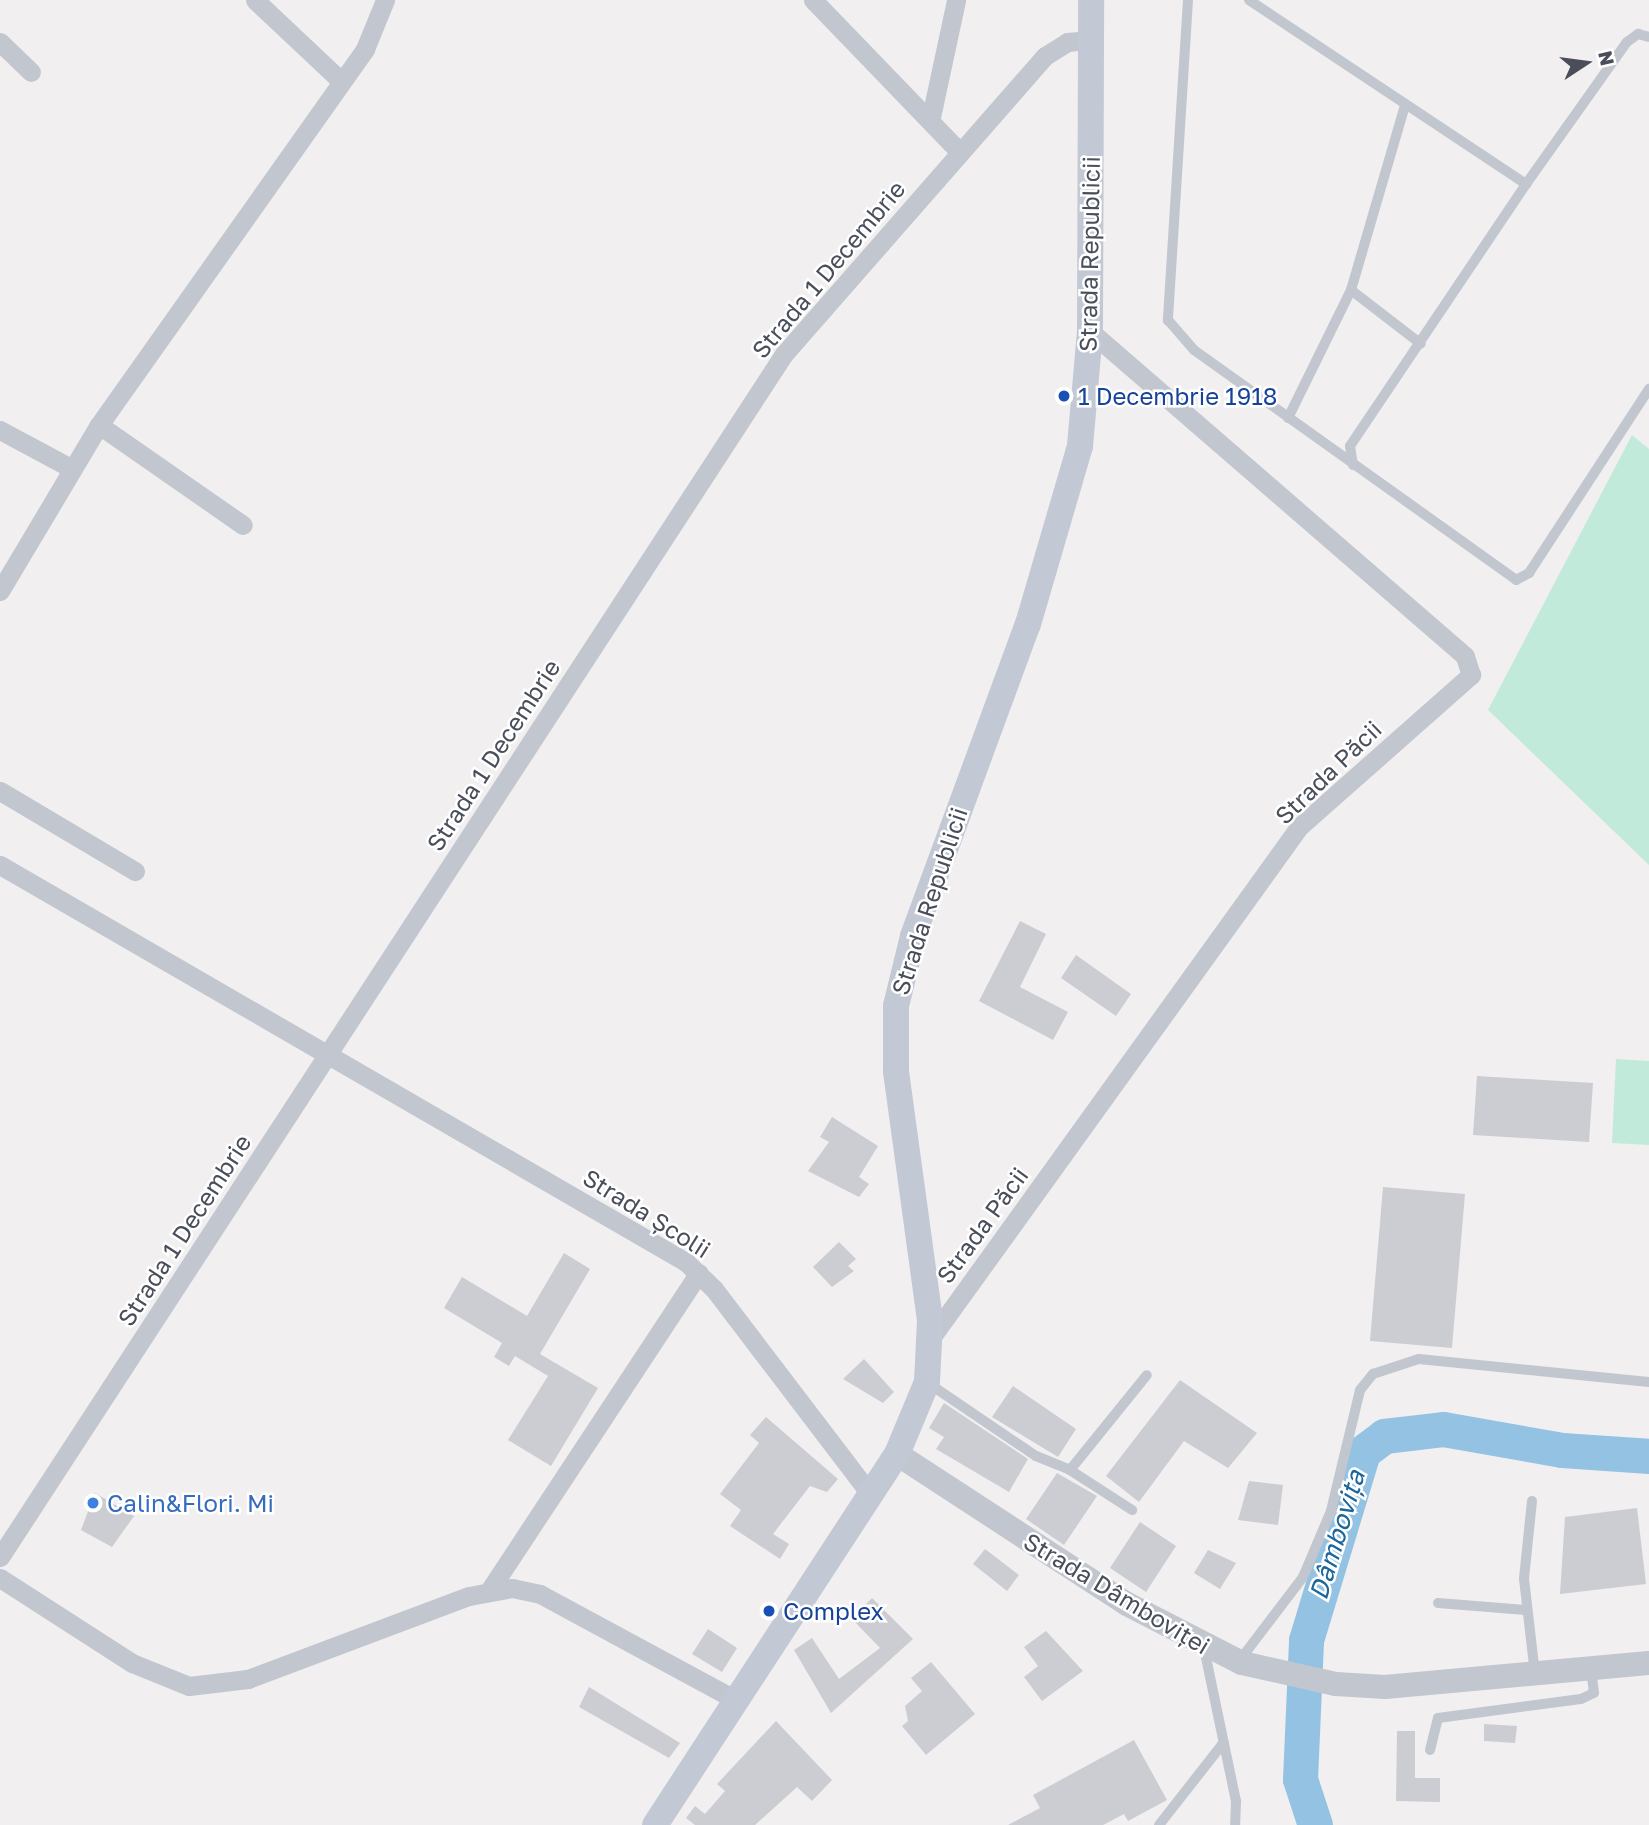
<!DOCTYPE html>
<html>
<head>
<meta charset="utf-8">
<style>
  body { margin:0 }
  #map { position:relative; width:1649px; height:1825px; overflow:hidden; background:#f1efef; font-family:"Golos Text",sans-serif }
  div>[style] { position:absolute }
  .green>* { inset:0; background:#c2eada }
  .river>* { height:35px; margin:-17.5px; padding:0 17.5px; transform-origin:17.5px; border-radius:17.5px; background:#93c2e3 }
  .building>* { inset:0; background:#cccdd3 }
  .service>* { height:10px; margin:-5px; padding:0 5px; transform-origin:5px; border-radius:5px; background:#c1c6cf }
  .minor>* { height:19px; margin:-9.5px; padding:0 9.5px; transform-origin:9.5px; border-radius:9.5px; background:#c1c6cf }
  .tertiary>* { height:24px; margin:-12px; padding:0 12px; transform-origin:12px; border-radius:12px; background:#c1c6cf }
  .secondary>* { height:26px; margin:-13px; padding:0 13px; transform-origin:13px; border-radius:13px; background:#c3c8d5 }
  .dots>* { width:19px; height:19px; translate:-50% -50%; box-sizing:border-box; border:4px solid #fff; border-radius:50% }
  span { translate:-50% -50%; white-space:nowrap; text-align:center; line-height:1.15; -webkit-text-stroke:5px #fff; paint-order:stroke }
  .street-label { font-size:24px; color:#494e5a }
  .transit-label { font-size:24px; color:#164399 }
  .left { translate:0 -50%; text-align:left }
  .shop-label { font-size:24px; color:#366cbe }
  .water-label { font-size:26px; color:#1b669b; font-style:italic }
  .north { position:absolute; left:1551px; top:28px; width:70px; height:70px; -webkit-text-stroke:5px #fff; paint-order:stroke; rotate:77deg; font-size:19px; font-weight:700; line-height:28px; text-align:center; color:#494e5a }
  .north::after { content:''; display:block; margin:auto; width:24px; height:32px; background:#494e5a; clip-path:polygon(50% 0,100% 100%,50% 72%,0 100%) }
</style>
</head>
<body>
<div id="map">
  <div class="green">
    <div style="clip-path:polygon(1632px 435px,1649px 449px,1649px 865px,1488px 710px)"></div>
    <div style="clip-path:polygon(1616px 1059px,1649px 1061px,1649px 1145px,1612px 1143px)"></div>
  </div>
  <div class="river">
    <div style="left:1315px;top:1825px;width:48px;rotate:-108.1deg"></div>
    <div style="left:1300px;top:1779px;width:139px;rotate:-87.5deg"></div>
    <div style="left:1306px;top:1640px;width:196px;rotate:-73.1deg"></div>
    <div style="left:1363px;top:1452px;width:26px;rotate:-37deg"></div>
    <div style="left:1384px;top:1436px;width:59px;rotate:-6.8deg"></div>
    <div style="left:1443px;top:1429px;width:121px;rotate:10deg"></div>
    <div style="left:1562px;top:1450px;width:87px;rotate:3.9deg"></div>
  </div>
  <div class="building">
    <div style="clip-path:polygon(1020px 921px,1046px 934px,1020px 987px,1068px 1012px,1053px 1040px,979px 1001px)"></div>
    <div style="clip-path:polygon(1076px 955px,1131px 994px,1116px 1016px,1061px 978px)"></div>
    <div style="clip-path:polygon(1477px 1076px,1593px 1083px,1589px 1142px,1473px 1135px)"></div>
    <div style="clip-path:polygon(832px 1117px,878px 1146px,859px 1177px,869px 1184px,859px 1197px,808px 1171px,829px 1142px,820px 1137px)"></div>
    <div style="clip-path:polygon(1383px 1187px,1465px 1194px,1452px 1348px,1370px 1341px)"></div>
    <div style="clip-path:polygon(839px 1242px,856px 1259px,848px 1266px,854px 1271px,832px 1287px,813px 1267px)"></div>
    <div style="clip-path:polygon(564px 1253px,590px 1269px,540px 1354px,598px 1388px,551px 1466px,508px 1440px,548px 1376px,515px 1356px,509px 1366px,494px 1357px,502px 1343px,444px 1308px,462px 1277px,527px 1316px)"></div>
    <div style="clip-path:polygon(864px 1359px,894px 1392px,883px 1403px,843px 1379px)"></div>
    <div style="clip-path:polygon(1180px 1380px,1257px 1433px,1228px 1468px,1184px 1441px,1139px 1502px,1106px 1476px)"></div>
    <div style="clip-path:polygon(1013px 1386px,1076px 1429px,1058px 1457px,992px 1417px)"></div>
    <div style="clip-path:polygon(944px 1403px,1028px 1459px,1009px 1492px,936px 1449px,944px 1437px,929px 1428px)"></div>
    <div style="clip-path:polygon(766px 1417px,838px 1479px,827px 1492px,810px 1486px,773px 1534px,789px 1544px,780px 1559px,730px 1526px,741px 1510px,720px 1494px,759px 1443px,750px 1435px)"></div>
    <div style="clip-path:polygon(1057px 1473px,1097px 1496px,1064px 1545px,1026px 1519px)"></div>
    <div style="clip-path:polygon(1249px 1481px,1283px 1485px,1278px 1525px,1238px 1520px)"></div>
    <div style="clip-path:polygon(95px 1493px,134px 1516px,112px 1547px,81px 1530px)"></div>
    <div style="clip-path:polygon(1637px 1508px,1646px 1584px,1560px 1594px,1565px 1517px)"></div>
    <div style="clip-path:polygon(1140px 1522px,1176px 1546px,1146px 1592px,1110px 1568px)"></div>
    <div style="clip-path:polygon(985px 1549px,1019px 1575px,1007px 1591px,973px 1564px)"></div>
    <div style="clip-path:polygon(1208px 1550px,1236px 1563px,1220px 1589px,1194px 1573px)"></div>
    <div style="clip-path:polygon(872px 1598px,913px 1639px,831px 1713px,794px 1650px,812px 1638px,839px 1679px,880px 1648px,852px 1619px)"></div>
    <div style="clip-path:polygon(708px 1629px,737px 1648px,722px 1672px,692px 1654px)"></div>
    <div style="clip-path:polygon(1046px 1631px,1083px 1671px,1042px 1701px,1024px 1677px,1038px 1666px,1024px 1647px)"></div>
    <div style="clip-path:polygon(931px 1662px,975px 1714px,926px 1755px,902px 1726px,908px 1721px,905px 1706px,922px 1691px,911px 1678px)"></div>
    <div style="clip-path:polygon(589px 1687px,680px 1743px,669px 1758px,579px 1707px)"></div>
    <div style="clip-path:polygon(776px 1721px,832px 1780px,812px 1801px,797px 1787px,755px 1825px,695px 1825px,686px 1818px,695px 1806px,705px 1814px,725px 1791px,717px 1784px)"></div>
    <div style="clip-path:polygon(1484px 1724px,1517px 1726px,1515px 1743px,1484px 1741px)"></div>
    <div style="clip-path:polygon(1397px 1731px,1415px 1731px,1415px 1778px,1440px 1778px,1440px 1802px,1396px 1801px)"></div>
    <div style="clip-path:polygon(1134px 1740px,1167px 1800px,1128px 1821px,1124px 1814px,1103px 1825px,1008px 1825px,1040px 1808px,1033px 1795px)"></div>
  </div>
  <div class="service">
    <div style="left:1188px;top:0;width:321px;rotate:93.6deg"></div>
    <div style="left:1168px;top:320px;width:40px;rotate:49deg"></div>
    <div style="left:1194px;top:350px;width:396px;rotate:35.5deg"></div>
    <div style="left:1516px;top:580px;width:15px;rotate:-28deg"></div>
    <div style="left:1529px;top:573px;width:220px;rotate:-56.9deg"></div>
    <div style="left:1249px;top:0;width:333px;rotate:33.6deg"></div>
    <div style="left:1351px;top:290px;width:88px;rotate:37.6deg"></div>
    <div style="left:1288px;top:418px;width:143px;rotate:-63.8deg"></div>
    <div style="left:1351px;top:290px;width:193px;rotate:-73.7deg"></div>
    <div style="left:1353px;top:465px;width:19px;rotate:-99deg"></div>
    <div style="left:1350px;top:446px;width:316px;rotate:-56.1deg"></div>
    <div style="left:1526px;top:184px;width:174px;rotate:-54.6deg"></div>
    <div style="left:1627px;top:42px;width:14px;rotate:-36deg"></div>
    <div style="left:1638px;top:34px;width:11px;rotate:15deg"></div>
    <div style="left:928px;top:1383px;width:130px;rotate:34.1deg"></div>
    <div style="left:1036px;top:1456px;width:37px;rotate:22deg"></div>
    <div style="left:1070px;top:1470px;width:122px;rotate:-51deg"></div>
    <div style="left:1070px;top:1470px;width:74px;rotate:32.8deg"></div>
    <div style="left:1532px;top:1501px;width:78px;rotate:95.9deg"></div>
    <div style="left:1524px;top:1579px;width:96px;rotate:83.4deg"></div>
    <div style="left:1438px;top:1603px;width:88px;rotate:4.5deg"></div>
    <div style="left:1204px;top:1648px;width:156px;rotate:78.2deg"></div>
    <div style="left:1236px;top:1801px;width:24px;rotate:92deg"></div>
    <div style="left:1240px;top:1660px;width:104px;rotate:-52.8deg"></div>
    <div style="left:1303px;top:1577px;width:72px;rotate:-67deg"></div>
    <div style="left:1331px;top:1511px;width:124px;rotate:-76.5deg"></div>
    <div style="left:1360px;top:1390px;width:21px;rotate:-51deg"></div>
    <div style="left:1373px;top:1374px;width:48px;rotate:-18.1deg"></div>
    <div style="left:1419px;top:1359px;width:231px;rotate:5.7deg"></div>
    <div style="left:1430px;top:1750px;width:33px;rotate:-76deg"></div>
    <div style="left:1438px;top:1718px;width:144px;rotate:-7.6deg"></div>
    <div style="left:1581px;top:1699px;width:14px;rotate:-25deg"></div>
    <div style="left:1594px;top:1693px;width:23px;rotate:-97deg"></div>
    <div style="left:1159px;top:1825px;width:105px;rotate:-51.9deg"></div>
  </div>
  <div class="minor">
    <div style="left:255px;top:0;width:118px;rotate:43.3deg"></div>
    <div style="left:813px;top:0;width:211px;rotate:46deg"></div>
    <div style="left:0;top:42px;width:43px;rotate:44.1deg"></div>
    <div style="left:931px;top:117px;width:120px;rotate:-77.9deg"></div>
    <div style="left:99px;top:425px;width:175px;rotate:34.8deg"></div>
    <div style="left:0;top:430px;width:81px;rotate:28.2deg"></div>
    <div style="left:0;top:591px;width:193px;rotate:-59.2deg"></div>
    <div style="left:99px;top:425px;width:461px;rotate:-54.7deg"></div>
    <div style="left:365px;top:49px;width:53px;rotate:-67.8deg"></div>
    <div style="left:0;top:791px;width:157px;rotate:30.7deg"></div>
    <div style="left:0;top:865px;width:793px;rotate:30.06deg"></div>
    <div style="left:686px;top:1262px;width:39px;rotate:44deg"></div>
    <div style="left:714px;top:1289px;width:258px;rotate:52.7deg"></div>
    <div style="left:931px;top:1338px;width:630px;rotate:-54.24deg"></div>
    <div style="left:1299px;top:827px;width:230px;rotate:-41.5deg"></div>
    <div style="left:1471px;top:675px;width:20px;rotate:-108deg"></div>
    <div style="left:1465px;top:656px;width:496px;rotate:-139.1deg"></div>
    <div style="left:0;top:1557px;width:1436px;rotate:-56.91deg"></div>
    <div style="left:784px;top:354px;width:396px;rotate:-48.8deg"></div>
    <div style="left:1045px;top:56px;width:26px;rotate:-32deg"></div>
    <div style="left:1067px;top:42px;width:24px;rotate:-5deg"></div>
    <div style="left:0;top:1578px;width:157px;rotate:32.8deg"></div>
    <div style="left:132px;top:1663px;width:61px;rotate:22deg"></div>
    <div style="left:189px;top:1686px;width:59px;rotate:-6.8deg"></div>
    <div style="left:248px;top:1679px;width:236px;rotate:-20.6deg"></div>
    <div style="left:469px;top:1596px;width:44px;rotate:-10.5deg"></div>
    <div style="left:512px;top:1588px;width:29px;rotate:12deg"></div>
    <div style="left:540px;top:1594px;width:221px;rotate:28.4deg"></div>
    <div style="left:489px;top:1591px;width:381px;rotate:-56.6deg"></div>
  </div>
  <div class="tertiary">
    <div style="left:897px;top:1454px;width:275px;rotate:33.1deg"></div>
    <div style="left:1127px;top:1604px;width:129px;rotate:27.2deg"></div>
    <div style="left:1242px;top:1663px;width:96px;rotate:12.6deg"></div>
    <div style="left:1336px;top:1684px;width:49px;rotate:3.5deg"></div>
    <div style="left:1385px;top:1687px;width:265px;rotate:-5.2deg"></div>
  </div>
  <div class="secondary">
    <div style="left:655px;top:1825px;width:443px;rotate:-56.9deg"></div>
    <div style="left:897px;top:1454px;width:78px;rotate:-67.4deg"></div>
    <div style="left:927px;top:1382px;width:62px;rotate:-87.2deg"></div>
    <div style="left:930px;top:1320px;width:251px;rotate:-97.8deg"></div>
    <div style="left:896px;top:1071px;width:65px;rotate:-90deg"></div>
    <div style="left:896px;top:1006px;width:72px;rotate:-76.3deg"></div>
    <div style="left:913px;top:936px;width:333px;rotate:-69.8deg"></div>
    <div style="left:1028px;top:624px;width:185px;rotate:-73.7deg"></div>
    <div style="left:1080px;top:446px;width:115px;rotate:-85deg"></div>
    <div style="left:1090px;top:331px;width:331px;rotate:-89.8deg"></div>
  </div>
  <div class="dots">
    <div style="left:1064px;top:396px;background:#1a4fb4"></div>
    <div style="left:93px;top:1503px;background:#3f7fe0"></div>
    <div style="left:769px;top:1611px;background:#1a4fb4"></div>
  </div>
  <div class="street-label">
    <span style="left:1089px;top:254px;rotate:-89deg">Strada Republicii</span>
    <span style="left:828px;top:269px;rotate:-50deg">Strada 1 Decembrie</span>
    <span style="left:493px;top:755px;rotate:-57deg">Strada 1 Decembrie</span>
    <span style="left:1328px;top:772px;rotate:-44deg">Strada Păcii</span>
    <span style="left:929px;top:901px;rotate:-72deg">Strada Republicii</span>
    <span style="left:647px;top:1213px;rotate:32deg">Strada Școlii</span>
    <span style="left:982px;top:1225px;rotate:-54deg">Strada Păcii</span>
    <span style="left:184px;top:1230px;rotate:-57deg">Strada 1 Decembrie</span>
    <span style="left:1117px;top:1593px;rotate:31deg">Strada Dâmboviței</span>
  </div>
  <div class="transit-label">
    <span class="left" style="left:1078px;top:396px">1 Decembrie 1918</span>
    <span class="left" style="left:783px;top:1611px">Complex</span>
  </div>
  <div class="shop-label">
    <span class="left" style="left:107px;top:1503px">Calin&amp;Flori. Mi</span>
  </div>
  <div class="water-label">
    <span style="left:1337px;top:1535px;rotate:-73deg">Dâmbovița</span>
  </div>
  <div class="north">N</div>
</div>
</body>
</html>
